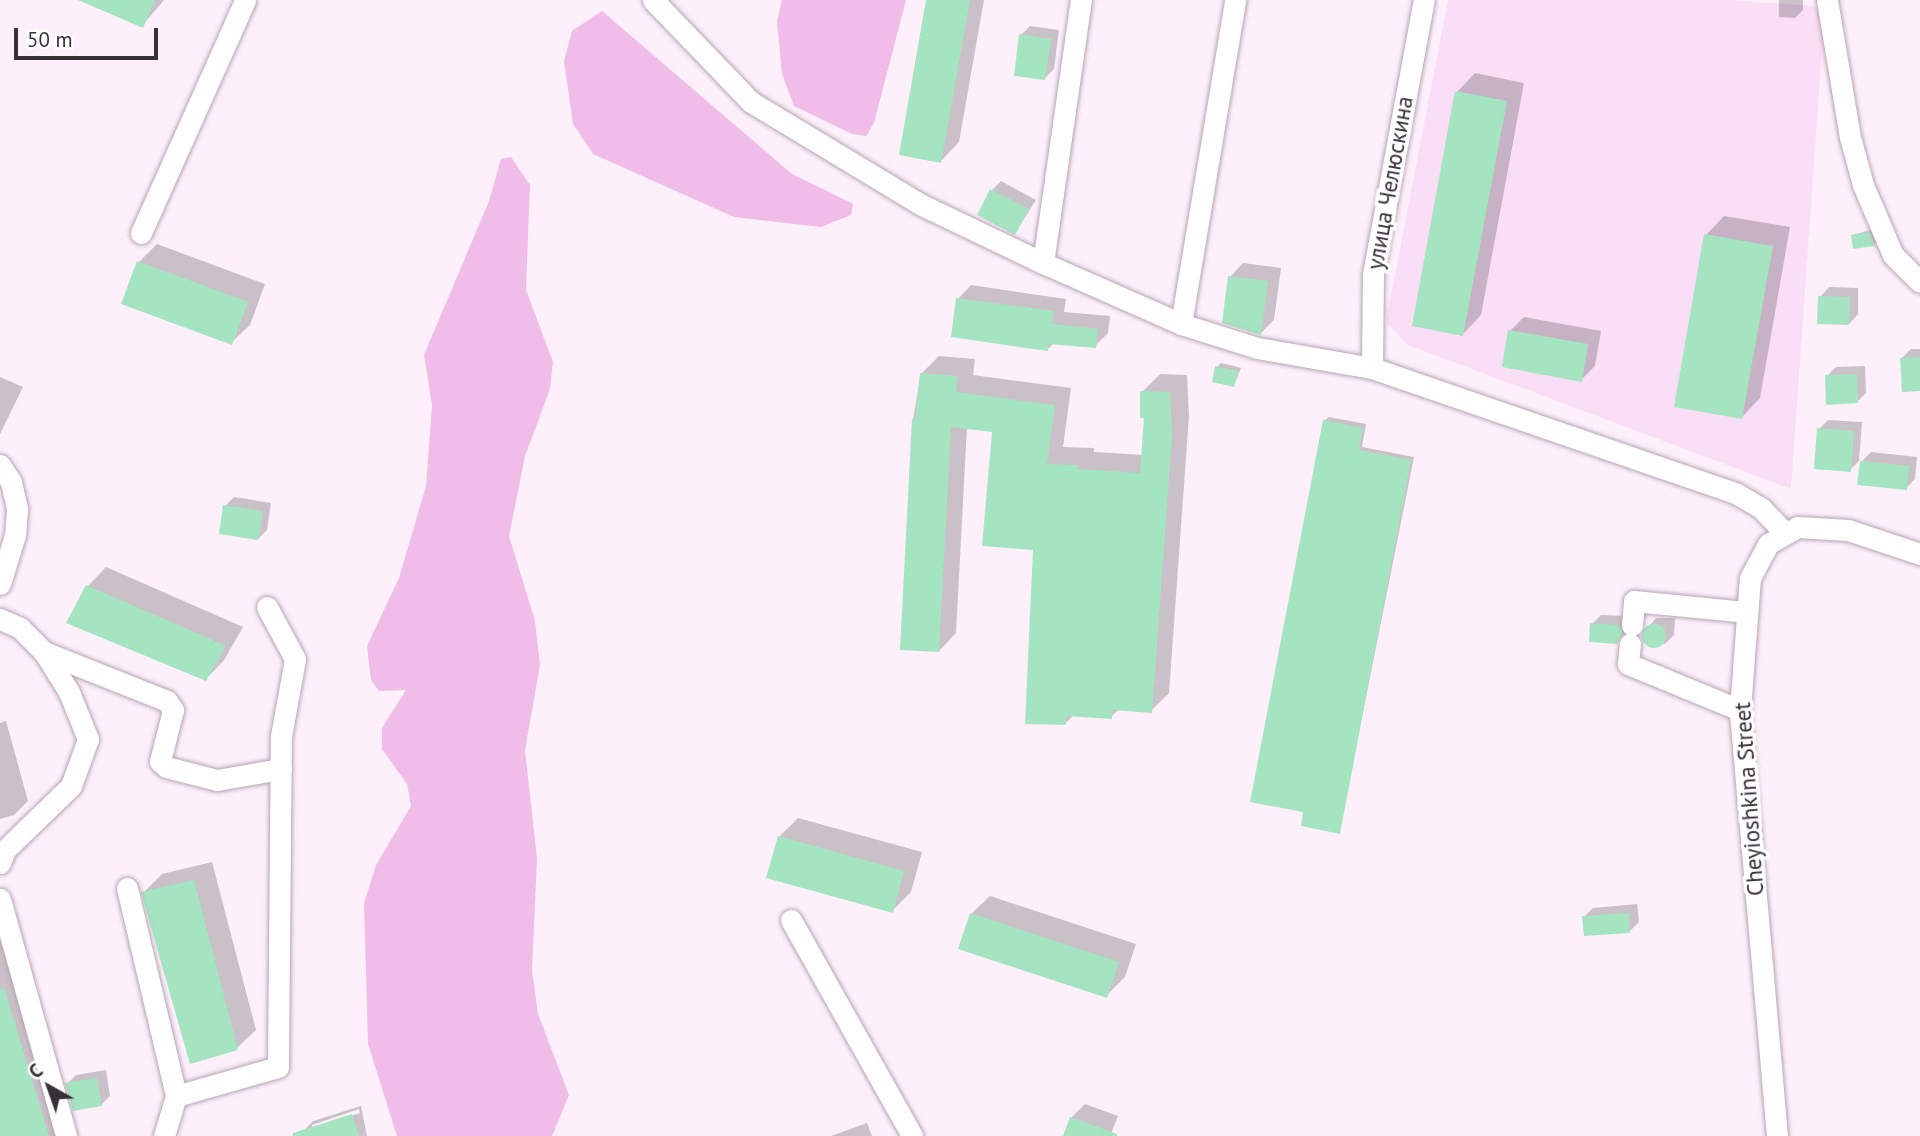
<!DOCTYPE html>
<html>
<head>
<meta charset="utf-8">
<style>
  body { margin:0 }
  #map { position:relative; width:1920px; height:1136px; overflow:hidden; background:#fdf0fb; font-family:"PT Sans",sans-serif }
  div>[style] { position:absolute }
  .built>* { inset:0; background:#f9def5 }
  .water>* { inset:0; background:#f0bde9 }
  .shadow>* { inset:0; background:#0003 }
  .building>* { inset:0; background:#a5e4c1 }
  .round { border-radius:50% }
  .roads { filter:drop-shadow(0 0 2px #b8a5b5) drop-shadow(0 0 2px #b8a5b5) }
  .minor>* { height:21px; margin:-10.5px; padding:0 10.5px; transform-origin:10.5px; border-radius:10.5px; background:#fff }
  span { translate:-50% -50%; white-space:nowrap; text-align:center; line-height:1.15; -webkit-text-stroke:7px #fff; paint-order:stroke }
  .street-label { font-size:23px; color:#373036 }
  .north { position:absolute; left:14px; top:1052px; width:70px; height:70px; -webkit-text-stroke:5px #fff; paint-order:stroke; rotate:320deg; font-size:19px; font-weight:700; line-height:28px; text-align:center; color:#373036 }
  .north::after { content:''; display:block; margin:auto; width:24px; height:32px; background:#373036; clip-path:polygon(50% 0,100% 100%,50% 72%,0 100%) }
  .scale { position:absolute; left:14px; top:28px; width:144px; height:32px; box-sizing:border-box; border:4px solid #373036; border-top:0; padding-left:9px; font-size:21px; line-height:24px; white-space:nowrap; color:#373036; -webkit-text-stroke:5px #fff; paint-order:stroke }
</style>
</head>
<body>
<div id="map">
  <div class="built">
    <div style="clip-path:polygon(1448px 0,1731px 0,1825px 7px,1791px 489px,1408px 345px,1386px 322px)"></div>
  </div>
  <div class="water">
    <div style="clip-path:polygon(782px 0,906px 0,874px 123px,866px 136px,852px 134px,794px 106px,782px 74px,777px 21px)"></div>
    <div style="clip-path:polygon(602px 11px,792px 174px,853px 204px,851px 215px,821px 227px,734px 217px,593px 154px,573px 124px,564px 61px,572px 31px)"></div>
    <div style="clip-path:polygon(511px 157px,530px 185px,526px 290px,553px 362px,550px 389px,525px 456px,509px 536px,535px 621px,540px 665px,525px 750px,537px 859px,532px 970px,538px 1014px,569px 1095px,552px 1136px,397px 1136px,368px 1044px,364px 903px,376px 865px,411px 806px,407px 784px,382px 749px,382px 728px,406px 690px,379px 691px,371px 680px,367px 646px,399px 578px,426px 486px,432px 405px,424px 355px,489px 201px,501px 159px)"></div>
  </div>
  <div class="shadow">
    <div style="clip-path:polygon(83px 0,164px 0,142px 26px)"></div>
    <div style="clip-path:polygon(928px 0,984px 0,959px 142px,941px 161px)"></div>
    <div style="clip-path:polygon(1779px 0,1803px 0,1803px 10px,1795px 18px,1779px 17px)"></div>
    <div style="clip-path:polygon(1030px 26px,1059px 30px,1054px 69px,1045px 78px,1021px 35px)"></div>
    <div style="clip-path:polygon(1475px 73px,1524px 83px,1481px 315px,1463px 334px,1457px 92px)"></div>
    <div style="clip-path:polygon(1001px 181px,1036px 200px,1015px 233px,992px 190px)"></div>
    <div style="clip-path:polygon(1724px 216px,1790px 227px,1760px 398px,1742px 417px,1706px 235px)"></div>
    <div style="clip-path:polygon(1873px 229px,1878px 241px,1874px 245px,1853px 235px)"></div>
    <div style="clip-path:polygon(157px 244px,265px 284px,250px 325px,231px 343px,139px 262px)"></div>
    <div style="clip-path:polygon(1243px 263px,1281px 268px,1274px 320px,1261px 333px,1230px 277px)"></div>
    <div style="clip-path:polygon(971px 285px,1066px 299px,1064px 312px,1110px 316px,1108px 333px,1095px 346px,1054px 343px,1048px 349px,958px 299px)"></div>
    <div style="clip-path:polygon(1829px 287px,1858px 288px,1858px 314px,1849px 324px,1820px 297px)"></div>
    <div style="clip-path:polygon(1524px 317px,1601px 331px,1595px 366px,1581px 380px,1510px 331px)"></div>
    <div style="clip-path:polygon(1911px 349px,1920px 349px,1920px 389px,1902px 358px)"></div>
    <div style="clip-path:polygon(939px 356px,975px 359px,973px 375px,1071px 388px,1063px 447px,1094px 448px,1094px 452px,1143px 455px,1146px 417px,1142px 392px,1160px 374px,1187px 375px,1189px 416px,1169px 693px,1151px 711px,1119px 709px,1111px 717px,1074px 714px,1065px 724px,1035px 549px,994px 431px,967px 427px,956px 633px,939px 651px,913px 419px,921px 374px)"></div>
    <div style="clip-path:polygon(1221px 363px,1241px 368px,1234px 385px,1217px 367px)"></div>
    <div style="clip-path:polygon(1865px 366px,1866px 393px,1857px 402px,1827px 376px,1836px 367px)"></div>
    <div style="clip-path:polygon(0 377px,23px 387px,0 434px)"></div>
    <div style="clip-path:polygon(1329px 417px,1366px 424px,1362px 447px,1414px 457px,1339px 832px,1324px 421px)"></div>
    <div style="clip-path:polygon(1828px 420px,1862px 422px,1859px 461px,1850px 470px,1819px 429px)"></div>
    <div style="clip-path:polygon(1871px 452px,1917px 457px,1915px 479px,1906px 488px,1862px 461px)"></div>
    <div style="clip-path:polygon(234px 497px,271px 503px,267px 530px,258px 539px,225px 506px)"></div>
    <div style="clip-path:polygon(106px 567px,243px 627px,224px 660px,206px 679px,88px 586px)"></div>
    <div style="clip-path:polygon(1601px 615px,1628px 616px,1626px 632px,1616px 642px,1592px 624px)"></div>
    <div style="clip-path:polygon(1656px 618px,1675px 618px,1674px 635px,1665px 644px,1644px 643px,1641px 636px)"></div>
    <div style="clip-path:polygon(6px 721px,28px 801px,14px 815px,0 819px,0 723px)"></div>
    <div style="clip-path:polygon(798px 818px,922px 852px,911px 892px,892px 911px,779px 837px)"></div>
    <div style="clip-path:polygon(212px 862px,256px 1030px,237px 1048px,143px 893px,162px 874px)"></div>
    <div style="clip-path:polygon(990px 896px,1136px 944px,1125px 977px,1106px 996px,971px 914px)"></div>
    <div style="clip-path:polygon(0 897px,72px 1136px,0 1136px)"></div>
    <div style="clip-path:polygon(1637px 904px,1639px 922px,1630px 931px,1584px 917px,1593px 908px)"></div>
    <div style="clip-path:polygon(106px 1070px,110px 1096px,101px 1105px,67px 1084px,76px 1075px)"></div>
    <div style="clip-path:polygon(1085px 1104px,1118px 1116px,1110px 1136px,1065px 1136px,1071px 1118px)"></div>
    <div style="clip-path:polygon(evenodd,361px 1106px,367px 1136px,305px 1136px,304px 1130px,313px 1121px,361px 1106px,359px 1109px,360px 1113px,312px 1128px,312px 1125px,359px 1109px)"></div>
    <div style="clip-path:polygon(867px 1123px,872px 1136px,831px 1136px)"></div>
  </div>
  <div class="building">
    <div style="clip-path:polygon(78px 0,155px 0,143px 28px)"></div>
    <div style="clip-path:polygon(926px 0,970px 0,941px 163px,899px 155px)"></div>
    <div style="clip-path:polygon(1019px 34px,1051px 39px,1045px 80px,1014px 76px)"></div>
    <div style="clip-path:polygon(1455px 91px,1507px 101px,1463px 336px,1412px 326px)"></div>
    <div style="clip-path:polygon(990px 189px,1029px 209px,1015px 235px,977px 215px)"></div>
    <div style="clip-path:polygon(1869px 232px,1875px 246px,1853px 249px,1851px 235px)"></div>
    <div style="clip-path:polygon(1704px 234px,1773px 246px,1742px 419px,1674px 407px)"></div>
    <div style="clip-path:polygon(137px 261px,248px 302px,232px 345px,121px 304px)"></div>
    <div style="clip-path:polygon(1228px 276px,1268px 281px,1261px 335px,1222px 323px)"></div>
    <div style="clip-path:polygon(1818px 296px,1850px 297px,1849px 325px,1817px 324px)"></div>
    <div style="clip-path:polygon(956px 298px,1054px 311px,1052px 324px,1098px 329px,1096px 348px,1049px 344px,1048px 351px,951px 337px)"></div>
    <div style="clip-path:polygon(1508px 330px,1588px 344px,1582px 382px,1502px 367px)"></div>
    <div style="clip-path:polygon(1920px 357px,1920px 391px,1902px 392px,1900px 358px)"></div>
    <div style="clip-path:polygon(1215px 366px,1238px 371px,1234px 387px,1212px 382px)"></div>
    <div style="clip-path:polygon(920px 373px,958px 376px,956px 392px,1055px 405px,1047px 464px,1078px 465px,1077px 469px,1140px 473px,1144px 418px,1140px 418px,1140px 391px,1170px 392px,1172px 435px,1152px 713px,1112px 710px,1112px 719px,1066px 716px,1066px 725px,1025px 724px,1033px 550px,982px 546px,992px 432px,951px 427px,939px 652px,900px 650px,912px 419px,915px 419px)"></div>
    <div style="clip-path:polygon(1857px 374px,1858px 403px,1826px 405px,1825px 375px)"></div>
    <div style="clip-path:polygon(1323px 420px,1363px 428px,1359px 450px,1411px 460px,1340px 834px,1301px 826px,1303px 812px,1250px 802px)"></div>
    <div style="clip-path:polygon(1817px 428px,1854px 431px,1851px 472px,1814px 469px)"></div>
    <div style="clip-path:polygon(1860px 461px,1909px 466px,1907px 490px,1857px 485px)"></div>
    <div style="clip-path:polygon(223px 505px,263px 511px,258px 540px,219px 534px)"></div>
    <div style="clip-path:polygon(86px 585px,226px 646px,206px 681px,66px 623px)"></div>
    <div style="clip-path:polygon(1590px 623px,1619px 625px,1623px 634px,1617px 644px,1589px 642px)"></div>
    <div class="round" style="left:1642px;top:624px;width:24px;height:24px"></div>
    <div style="clip-path:polygon(778px 836px,904px 871px,893px 913px,766px 878px)"></div>
    <div style="clip-path:polygon(194px 880px,238px 1050px,190px 1064px,141px 892px)"></div>
    <div style="clip-path:polygon(970px 913px,1119px 962px,1107px 998px,958px 949px)"></div>
    <div style="clip-path:polygon(1629px 913px,1630px 933px,1584px 936px,1582px 916px)"></div>
    <div style="clip-path:polygon(4px 988px,49px 1136px,0 1136px,0 989px)"></div>
    <div style="clip-path:polygon(97px 1078px,102px 1106px,73px 1111px,65px 1083px)"></div>
    <div style="clip-path:polygon(352px 1114px,359px 1136px,293px 1136px,293px 1133px)"></div>
    <div style="clip-path:polygon(1070px 1117px,1117px 1134px,1117px 1136px,1063px 1136px)"></div>
  </div>
  <div class="roads">
    <div class="minor">
      <div style="left:653px;top:0;width:141px;rotate:46.1deg"></div>
      <div style="left:751px;top:102px;width:200px;rotate:31.1deg"></div>
      <div style="left:922px;top:205px;width:134px;rotate:25.6deg"></div>
      <div style="left:1043px;top:263px;width:151px;rotate:23.8deg"></div>
      <div style="left:1181px;top:324px;width:80px;rotate:17.5deg"></div>
      <div style="left:1257px;top:348px;width:117px;rotate:9.9deg"></div>
      <div style="left:1372px;top:368px;width:386px;rotate:19deg"></div>
      <div style="left:1737px;top:494px;width:28px;rotate:30deg"></div>
      <div style="left:1761px;top:508px;width:35px;rotate:46deg"></div>
      <div style="left:1827px;top:0;width:139px;rotate:80.5deg"></div>
      <div style="left:1850px;top:137px;width:50px;rotate:74.8deg"></div>
      <div style="left:1863px;top:185px;width:76px;rotate:66.8deg"></div>
      <div style="left:1893px;top:255px;width:38px;rotate:45deg"></div>
      <div style="left:141px;top:233px;width:255px;rotate:-65.9deg"></div>
      <div style="left:1043px;top:263px;width:266px;rotate:-81.8deg"></div>
      <div style="left:1181px;top:324px;width:328px;rotate:-80.5deg"></div>
      <div style="left:1372px;top:368px;width:94px;rotate:-89.4deg"></div>
      <div style="left:1373px;top:274px;width:279px;rotate:-79.5deg"></div>
      <div style="left:0;top:465px;width:20px;rotate:57deg"></div>
      <div style="left:11px;top:482px;width:28px;rotate:77deg"></div>
      <div style="left:17px;top:509px;width:26px;rotate:94deg"></div>
      <div style="left:15px;top:535px;width:51px;rotate:107deg"></div>
      <div style="left:0;top:619px;width:22px;rotate:24deg"></div>
      <div style="left:20px;top:628px;width:34px;rotate:45deg"></div>
      <div style="left:44px;top:652px;width:47px;rotate:58deg"></div>
      <div style="left:69px;top:692px;width:51px;rotate:68deg"></div>
      <div style="left:88px;top:739px;width:50px;rotate:109.9deg"></div>
      <div style="left:71px;top:786px;width:92px;rotate:135.9deg"></div>
      <div style="left:5px;top:850px;width:14px;rotate:111deg"></div>
      <div style="left:1632px;top:625px;width:24px;rotate:-85deg"></div>
      <div style="left:1634px;top:601px;width:114px;rotate:5.6deg"></div>
      <div style="left:1630px;top:644px;width:20px;rotate:96deg"></div>
      <div style="left:1628px;top:664px;width:121px;rotate:22.3deg"></div>
      <div style="left:44px;top:652px;width:132px;rotate:21.7deg"></div>
      <div style="left:167px;top:701px;width:11px;rotate:56deg"></div>
      <div style="left:173px;top:710px;width:53px;rotate:104.3deg"></div>
      <div style="left:160px;top:761px;width:8px;rotate:45deg"></div>
      <div style="left:166px;top:767px;width:53px;rotate:14.3deg"></div>
      <div style="left:217px;top:780px;width:65px;rotate:-9.8deg"></div>
      <div style="left:127px;top:888px;width:214px;rotate:76.7deg"></div>
      <div style="left:176px;top:1096px;width:42px;rotate:106.7deg"></div>
      <div style="left:0;top:899px;width:246px;rotate:74.4deg"></div>
      <div style="left:791px;top:920px;width:248px;rotate:60.7deg"></div>
      <div style="left:176px;top:1096px;width:106px;rotate:-15.9deg"></div>
      <div style="left:278px;top:1067px;width:331px;rotate:-89.5deg"></div>
      <div style="left:281px;top:736px;width:78px;rotate:-79.7deg"></div>
      <div style="left:295px;top:659px;width:59px;rotate:-118.3deg"></div>
      <div style="left:1777px;top:1136px;width:428px;rotate:-95deg"></div>
      <div style="left:1740px;top:710px;width:132px;rotate:-85.7deg"></div>
      <div style="left:1750px;top:578px;width:38px;rotate:-62deg"></div>
      <div style="left:1768px;top:544px;width:34px;rotate:-30deg"></div>
      <div style="left:1798px;top:527px;width:50px;rotate:3.4deg"></div>
      <div style="left:1848px;top:530px;width:76px;rotate:18.4deg"></div>
    </div>
  </div>
  <div class="street-label">
    <span style="left:1390px;top:183px;rotate:-80deg">улица Челюскина</span>
    <span style="left:1749px;top:799px;rotate:-94deg">Cheyioshkina Street</span>
  </div>
  <div class="north">С</div>
  <div class="scale">50 m</div>
</div>
</body>
</html>
